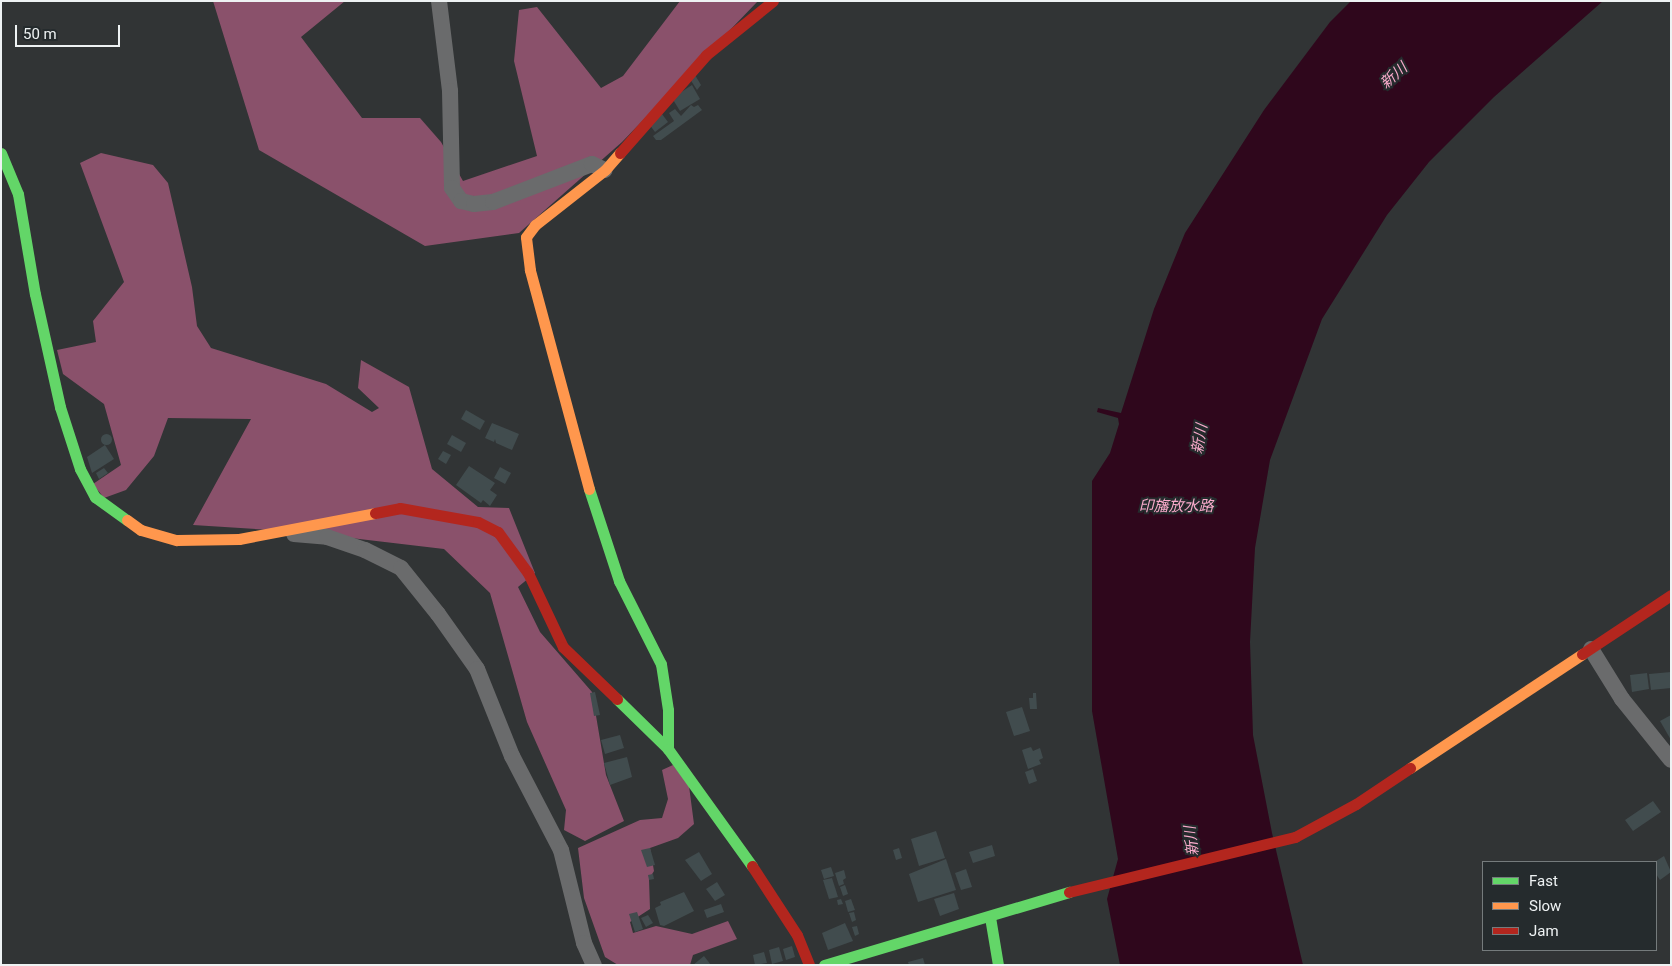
<!DOCTYPE html>
<html>
<head>
<meta charset="utf-8">
<style>
  body { margin:0 }
  #map { position:relative; width:1672px; height:966px; overflow:hidden; background:#313435; font-family:Roboto,"Noto Sans JP",sans-serif }
  div>[style] { position:absolute }
  .forest>* { inset:0; background:#8a516b }
  .water>* { inset:0; background:#2f071c }
  .building>* { inset:0; background:#414c4e }
  .round { border-radius:50% }
  .street>* { height:16px; margin:-8px; padding:0 8px; transform-origin:8px; border-radius:8px; background:#6a6b6c }
  .fast>* { height:11px; margin:-5.5px; padding:0 5.5px; transform-origin:5.5px; border-radius:5.5px; background:#63d668 }
  .slow>* { height:11px; margin:-5.5px; padding:0 5.5px; transform-origin:5.5px; border-radius:5.5px; background:#ff974d }
  .jam>* { height:11px; margin:-5.5px; padding:0 5.5px; transform-origin:5.5px; border-radius:5.5px; background:#b3261e }
  span { translate:-50% -50%; white-space:nowrap; text-align:center; line-height:1.15; -webkit-text-stroke:4px #252b2d; paint-order:stroke }
  .water-label { font-size:15px; color:#f9aacb; font-style:italic }
  .frame { position:absolute; inset:0; border:2px solid #eef2f3; pointer-events:none }
  .legend { position:absolute; left:1482px; top:861px; width:175px; height:90px; box-sizing:border-box; background:#252b2d; border:1px solid #757b7c; margin:0; padding:6px 9px; list-style:none; font-size:15px; color:#eef2f3 }
  .legend li { display:flex; align-items:center; gap:10px; height:25px }
  .legend b { width:25px; border:1px solid #757b7c }
  .scale { position:absolute; left:15px; top:25px; width:105px; height:22px; box-sizing:border-box; border:2px solid #eef2f3; border-top:0; padding-left:6px; font-size:15px; line-height:18px; white-space:nowrap; color:#eef2f3; -webkit-text-stroke:4px #252b2d; paint-order:stroke }
</style>
</head>
<body>
<div id="map">
  <div class="forest">
    <div style="clip-path:polygon(213px 1px,345px 1px,301px 37px,362px 118px,420px 118px,441px 142px,463px 181px,537px 156px,514px 61px,519px 10px,537px 7px,601px 88px,623px 76px,680px 1px,758px 1px,622px 142px,519px 233px,425px 246px,259px 150px)"></div>
    <div style="clip-path:polygon(101px 153px,153px 165px,168px 183px,192px 287px,197px 326px,211px 348px,326px 384px,372px 412px,379px 408px,358px 388px,361px 360px,409px 387px,432px 469px,478px 507px,509px 508px,535px 573px,518px 587px,540px 632px,592px 692px,606px 775px,624px 821px,585px 841px,564px 830px,566px 810px,527px 722px,490px 593px,444px 549px,300px 532px,193px 525px,251px 419px,168px 418px,154px 456px,126px 490px,104px 498px,93px 484px,121px 465px,104px 404px,63px 374px,57px 350px,96px 342px,93px 321px,124px 282px,80px 163px)"></div>
    <div style="clip-path:polygon(673px 765px,689px 786px,694px 824px,678px 838px,650px 848px,654px 871px,649px 879px,650px 909px,630px 922px,633px 933px,656px 926px,692px 934px,728px 921px,737px 939px,693px 955px,690px 965px,618px 965px,605px 957px,584px 898px,578px 848px,640px 820px,662px 818px,668px 799px,662px 770px)"></div>
  </div>
  <div class="water">
    <div style="clip-path:polygon(1351px 1px,1603px 1px,1494px 97px,1429px 162px,1387px 215px,1322px 319px,1270px 460px,1255px 548px,1250px 642px,1253px 735px,1272px 833px,1303px 965px,1120px 965px,1107px 899px,1118px 859px,1092px 711px,1092px 481px,1110px 453px,1119px 424px,1118px 418px,1097px 412px,1098px 408px,1121px 413px,1154px 309px,1185px 233px,1264px 110px,1330px 22px)"></div>
  </div>
  <div class="building">
    <div style="clip-path:polygon(695px 75px,701px 85px,697px 90px,690px 79px)"></div>
    <div style="clip-path:polygon(692px 85px,700px 99px,680px 111px,672px 98px)"></div>
    <div style="clip-path:polygon(691px 105px,694px 107px,698px 105px,702px 110px,661px 140px,656px 140px,653px 136px,674px 121px,669px 113px,675px 109px,681px 116px)"></div>
    <div style="clip-path:polygon(662px 114px,668px 122px,655px 132px,649px 124px)"></div>
    <div style="clip-path:polygon(466px 410px,485px 421px,480px 430px,461px 419px)"></div>
    <div style="clip-path:polygon(492px 423px,519px 434px,512px 450px,496px 443px,495px 439px,494px 442px,485px 438px)"></div>
    <div class="round" style="left:100.5px;top:433.5px;width:11px;height:11px"></div>
    <div style="clip-path:polygon(452px 435px,466px 443px,461px 452px,447px 444px)"></div>
    <div style="clip-path:polygon(105px 445px,114px 459px,92px 473px,87px 457px)"></div>
    <div style="clip-path:polygon(443px 451px,451px 455px,446px 464px,438px 459px)"></div>
    <div style="clip-path:polygon(469px 466px,495px 483px,490px 490px,497px 495px,490px 506px,483px 500px,481px 503px,456px 485px)"></div>
    <div style="clip-path:polygon(500px 467px,511px 473px,505px 484px,494px 478px)"></div>
    <div style="clip-path:polygon(104px 468px,108px 473px,99px 479px,96px 473px)"></div>
    <div style="clip-path:polygon(1671px 672px,1671px 688px,1651px 690px,1649px 674px)"></div>
    <div style="clip-path:polygon(1647px 673px,1649px 689px,1632px 692px,1630px 675px)"></div>
    <div style="clip-path:polygon(595px 692px,600px 715px,594px 716px,590px 693px)"></div>
    <div style="clip-path:polygon(1033px 693px,1036px 693px,1037px 709px,1030px 709px,1029px 698px,1033px 698px)"></div>
    <div style="clip-path:polygon(1022px 707px,1030px 731px,1014px 736px,1006px 712px)"></div>
    <div style="clip-path:polygon(1671px 715px,1671px 740px,1660px 721px)"></div>
    <div style="clip-path:polygon(620px 735px,624px 748px,605px 754px,601px 740px)"></div>
    <div style="clip-path:polygon(1031px 747px,1033px 751px,1040px 748px,1043px 758px,1039px 760px,1041px 764px,1028px 769px,1022px 750px)"></div>
    <div style="clip-path:polygon(627px 757px,632px 777px,610px 785px,604px 763px)"></div>
    <div style="clip-path:polygon(1033px 769px,1037px 781px,1029px 784px,1025px 772px)"></div>
    <div style="clip-path:polygon(1653px 801px,1661px 812px,1633px 831px,1625px 820px)"></div>
    <div style="clip-path:polygon(936px 831px,945px 858px,919px 866px,911px 839px)"></div>
    <div style="clip-path:polygon(992px 845px,995px 856px,973px 863px,969px 852px)"></div>
    <div style="clip-path:polygon(650px 848px,655px 865px,647px 867px,641px 850px)"></div>
    <div style="clip-path:polygon(899px 848px,902px 858px,896px 860px,893px 850px)"></div>
    <div style="clip-path:polygon(699px 852px,712px 874px,701px 881px,685px 860px)"></div>
    <div style="clip-path:polygon(1664px 856px,1671px 872px,1660px 880px,1656px 874px,1656px 861px)"></div>
    <div style="clip-path:polygon(946px 859px,956px 890px,918px 902px,909px 874px)"></div>
    <div style="clip-path:polygon(831px 867px,834px 876px,824px 879px,821px 870px)"></div>
    <div style="clip-path:polygon(966px 869px,972px 887px,961px 890px,955px 873px)"></div>
    <div style="clip-path:polygon(844px 870px,846px 878px,843px 880px,844px 884px,839px 886px,835px 873px)"></div>
    <div style="clip-path:polygon(653px 874px,654px 879px,649px 880px,648px 875px)"></div>
    <div style="clip-path:polygon(832px 878px,838px 897px,829px 899px,823px 880px)"></div>
    <div style="clip-path:polygon(717px 882px,725px 895px,715px 901px,706px 889px)"></div>
    <div style="clip-path:polygon(845px 885px,848px 894px,843px 896px,840px 887px)"></div>
    <div style="clip-path:polygon(684px 892px,694px 911px,664px 926px,660px 925px,655px 908px,661px 905px,660px 902px)"></div>
    <div style="clip-path:polygon(954px 893px,959px 909px,940px 916px,934px 899px)"></div>
    <div style="clip-path:polygon(841px 899px,843px 904px,838px 905px,837px 900px)"></div>
    <div style="clip-path:polygon(851px 899px,855px 910px,848px 912px,845px 901px)"></div>
    <div style="clip-path:polygon(721px 904px,724px 912px,707px 918px,704px 910px)"></div>
    <div style="clip-path:polygon(637px 912px,643px 929px,635px 932px,629px 914px)"></div>
    <div style="clip-path:polygon(854px 912px,856px 920px,852px 922px,849px 913px)"></div>
    <div style="clip-path:polygon(648px 915px,653px 923px,646px 927px,641px 918px)"></div>
    <div style="clip-path:polygon(845px 923px,853px 941px,828px 950px,822px 933px)"></div>
    <div style="clip-path:polygon(857px 926px,859px 934px,855px 936px,852px 927px)"></div>
    <div style="clip-path:polygon(792px 946px,795px 957px,786px 960px,783px 949px)"></div>
    <div style="clip-path:polygon(779px 947px,783px 961px,772px 964px,769px 950px)"></div>
    <div style="clip-path:polygon(764px 952px,767px 963px,755px 965px,753px 955px)"></div>
    <div style="clip-path:polygon(704px 956px,711px 965px,693px 965px)"></div>
    <div style="clip-path:polygon(923px 958px,925px 965px,909px 965px,908px 962px)"></div>
  </div>
  <div class="street">
    <div style="left:439px;top:1px;width:91px;rotate:83deg"></div>
    <div style="left:450px;top:91px;width:97px;rotate:88.8deg"></div>
    <div style="left:452px;top:188px;width:16px;rotate:55deg"></div>
    <div style="left:461px;top:201px;width:13px;rotate:13deg"></div>
    <div style="left:474px;top:204px;width:19px;rotate:-6deg"></div>
    <div style="left:493px;top:202px;width:106px;rotate:-21deg"></div>
    <div style="left:592px;top:164px;width:14px;rotate:25deg"></div>
    <div style="left:294px;top:534px;width:33px;rotate:5deg"></div>
    <div style="left:327px;top:537px;width:40px;rotate:18.9deg"></div>
    <div style="left:365px;top:550px;width:40px;rotate:26.6deg"></div>
    <div style="left:401px;top:568px;width:59px;rotate:51.2deg"></div>
    <div style="left:438px;top:614px;width:67px;rotate:54.7deg"></div>
    <div style="left:477px;top:669px;width:94px;rotate:68.1deg"></div>
    <div style="left:512px;top:756px;width:106px;rotate:62.5deg"></div>
    <div style="left:561px;top:850px;width:96px;rotate:76.1deg"></div>
    <div style="left:584px;top:943px;width:24px;rotate:66deg"></div>
    <div style="left:1591px;top:649px;width:59px;rotate:58.2deg"></div>
    <div style="left:1622px;top:699px;width:78px;rotate:51.2deg"></div>
  </div>
  <div class="fast">
    <div style="left:1px;top:153px;width:44px;rotate:67.5deg"></div>
    <div style="left:18px;top:194px;width:101px;rotate:80.4deg"></div>
    <div style="left:35px;top:294px;width:116px;rotate:77.5deg"></div>
    <div style="left:60px;top:407px;width:65px;rotate:72.1deg"></div>
    <div style="left:80px;top:469px;width:32px;rotate:62deg"></div>
    <div style="left:95px;top:497px;width:39px;rotate:36deg"></div>
    <div style="left:589px;top:489px;width:97px;rotate:71.9deg"></div>
    <div style="left:619px;top:581px;width:93px;rotate:63.2deg"></div>
    <div style="left:661px;top:664px;width:47px;rotate:81.3deg"></div>
    <div style="left:668px;top:710px;width:39px;rotate:90deg"></div>
    <div style="left:617px;top:699px;width:71px;rotate:44.4deg"></div>
    <div style="left:668px;top:749px;width:144px;rotate:54.3deg"></div>
    <div style="left:990px;top:917px;width:49px;rotate:80.5deg"></div>
    <div style="left:824px;top:965px;width:256px;rotate:-16.6deg"></div>
  </div>
  <div class="slow">
    <div style="left:589px;top:489px;width:227px;rotate:-105.1deg"></div>
    <div style="left:530px;top:270px;width:33px;rotate:-97deg"></div>
    <div style="left:526px;top:237px;width:15px;rotate:-53deg"></div>
    <div style="left:535px;top:225px;width:89px;rotate:-38.2deg"></div>
    <div style="left:605px;top:170px;width:23px;rotate:-49deg"></div>
    <div style="left:127px;top:520px;width:17px;rotate:36deg"></div>
    <div style="left:141px;top:530px;width:37px;rotate:16deg"></div>
    <div style="left:177px;top:540px;width:62px;rotate:-0.9deg"></div>
    <div style="left:239px;top:539px;width:138px;rotate:-10.8deg"></div>
    <div style="left:1410px;top:768px;width:206px;rotate:-33.5deg"></div>
  </div>
  <div class="jam">
    <div style="left:620px;top:153px;width:130px;rotate:-48.7deg"></div>
    <div style="left:706px;top:55px;width:86px;rotate:-38.9deg"></div>
    <div style="left:375px;top:513px;width:25px;rotate:-11deg"></div>
    <div style="left:400px;top:508px;width:79px;rotate:10.2deg"></div>
    <div style="left:478px;top:522px;width:22px;rotate:27deg"></div>
    <div style="left:498px;top:532px;width:51px;rotate:53.8deg"></div>
    <div style="left:528px;top:573px;width:82px;rotate:64.7deg"></div>
    <div style="left:563px;top:647px;width:75px;rotate:43.9deg"></div>
    <div style="left:1582px;top:654px;width:107px;rotate:-33.5deg"></div>
    <div style="left:752px;top:866px;width:82px;rotate:56.9deg"></div>
    <div style="left:797px;top:935px;width:32px;rotate:68deg"></div>
    <div style="left:1069px;top:892px;width:233px;rotate:-13.7deg"></div>
    <div style="left:1295px;top:837px;width:69px;rotate:-28.4deg"></div>
    <div style="left:1356px;top:804px;width:65px;rotate:-33.7deg"></div>
  </div>
  <div class="water-label">
    <span style="left:1394px;top:76px;rotate:-42deg">新川</span>
    <span style="left:1200px;top:439px;rotate:-80deg">新川</span>
    <span style="left:1176px;top:507px">印旛放水路</span>
    <span style="left:1192px;top:841px;rotate:-96deg">新川</span>
  </div>
  <div class="frame"></div>
  <ul class="legend">
  <li><b style="height:6px;background:#63d668"></b>Fast</li>
  <li><b style="height:6px;background:#ff974d"></b>Slow</li>
  <li><b style="height:6px;background:#b3261e"></b>Jam</li>
  </ul>
  <div class="scale">50 m</div>
</div>
</body>
</html>
